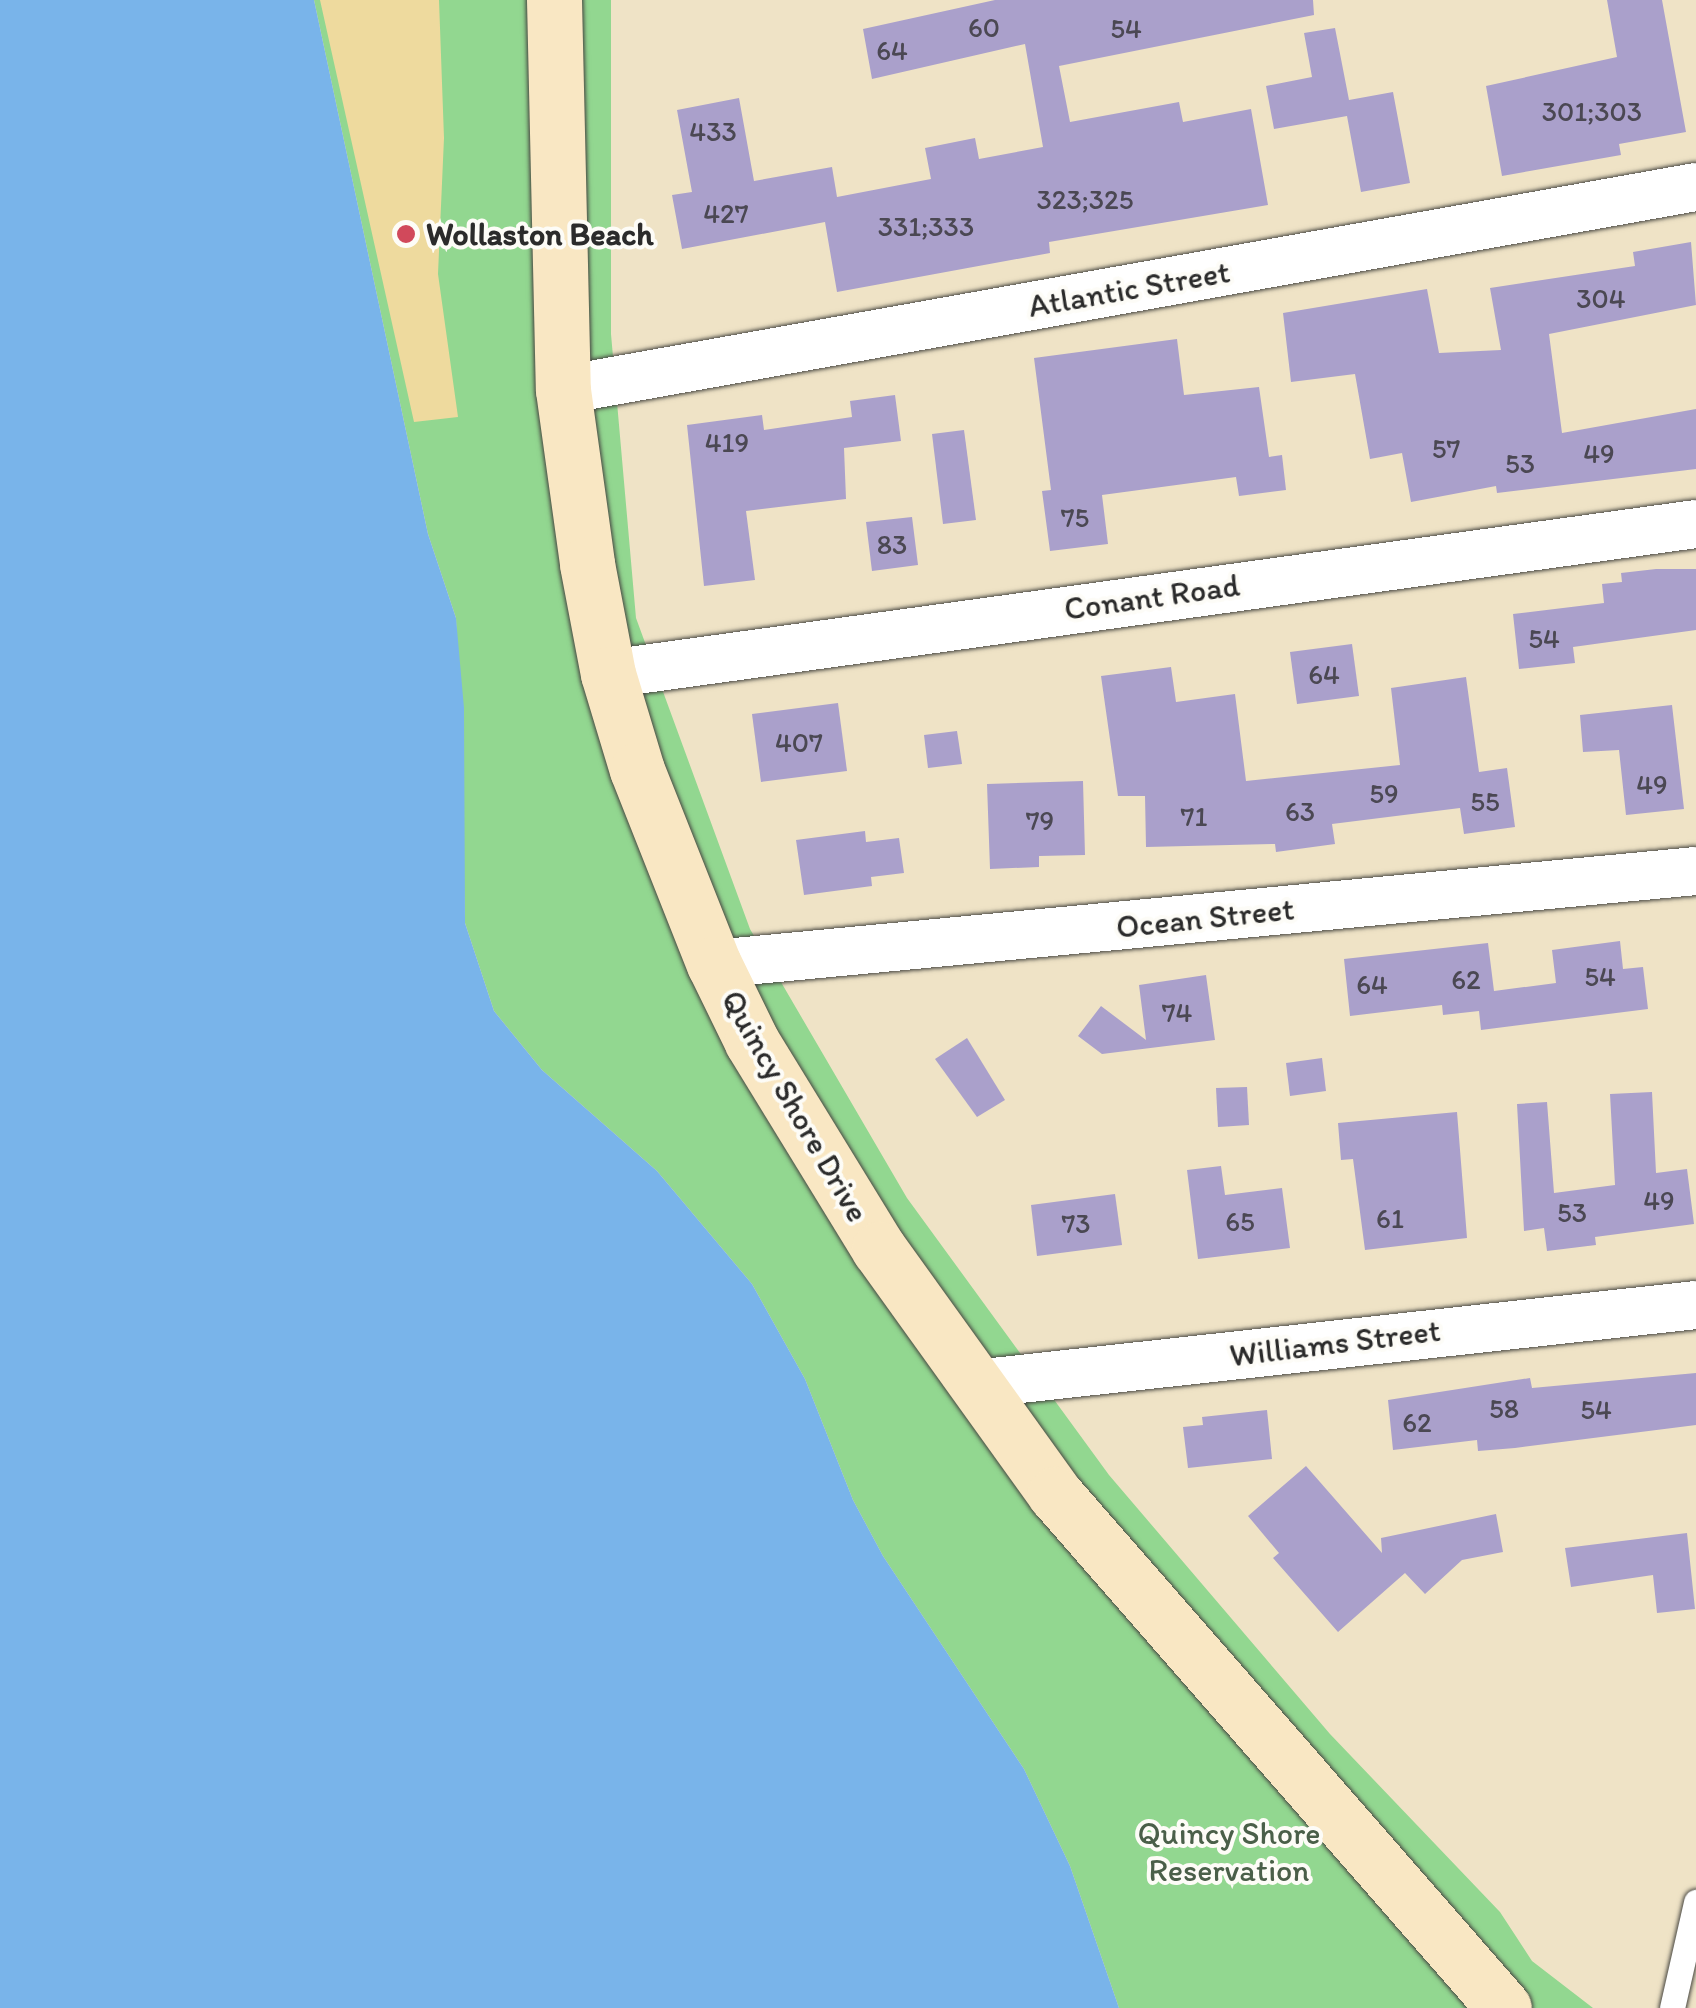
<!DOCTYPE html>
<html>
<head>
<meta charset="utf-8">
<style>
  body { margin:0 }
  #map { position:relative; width:1696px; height:2008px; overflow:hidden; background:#efe3c6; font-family:Itim,sans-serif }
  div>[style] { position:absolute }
  .green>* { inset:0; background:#92d790 }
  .sand>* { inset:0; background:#eeda9e }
  .water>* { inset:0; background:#79b4ea }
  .building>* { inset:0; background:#aaa0cb }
  .roads { filter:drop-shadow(0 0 2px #484742) drop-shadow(0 0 2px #484742) }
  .service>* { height:25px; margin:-12.5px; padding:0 12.5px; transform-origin:12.5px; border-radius:12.5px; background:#fff }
  .minor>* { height:48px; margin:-24px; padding:0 24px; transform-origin:24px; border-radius:24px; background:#fff }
  .secondary>* { height:55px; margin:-27.5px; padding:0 27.5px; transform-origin:27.5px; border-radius:27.5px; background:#f9e7c3 }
  .dots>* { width:28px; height:28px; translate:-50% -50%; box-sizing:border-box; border:5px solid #fdfcf7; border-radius:50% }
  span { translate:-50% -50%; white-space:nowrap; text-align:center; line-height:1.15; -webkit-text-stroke:8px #fdfcf7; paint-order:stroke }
  .number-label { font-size:28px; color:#4b4853 }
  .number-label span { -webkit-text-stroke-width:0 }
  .poi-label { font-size:32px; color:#2b2b2b; font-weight:700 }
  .left { translate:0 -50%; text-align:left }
  .street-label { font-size:32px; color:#2b2b2b }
  .park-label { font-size:32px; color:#4a5f49 }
</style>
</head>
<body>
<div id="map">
  <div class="green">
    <div style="clip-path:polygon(314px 0,611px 0,611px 334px,636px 618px,750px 929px,907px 1198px,1109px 1475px,1330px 1734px,1500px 1912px,1532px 1961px,1593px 2008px,1119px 2008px,1070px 1866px,1024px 1769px,883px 1556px,853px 1500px,805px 1379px,752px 1284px,657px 1171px,542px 1070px,494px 1011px,465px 923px,456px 618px,428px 534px)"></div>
  </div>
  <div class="sand">
    <div style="clip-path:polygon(320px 0,439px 0,444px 138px,438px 274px,458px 417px,414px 422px)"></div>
  </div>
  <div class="water">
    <div style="clip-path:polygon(0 0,314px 0,428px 534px,456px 618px,464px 708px,465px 923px,494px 1011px,542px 1070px,657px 1171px,752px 1284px,805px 1379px,853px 1500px,883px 1556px,1024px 1769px,1070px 1866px,1119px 2008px,0 2008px)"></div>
  </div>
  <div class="building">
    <div style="clip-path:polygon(995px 0,1313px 0,1314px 15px,1059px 66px,1070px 122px,1179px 102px,1183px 122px,1251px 109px,1268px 205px,1049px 242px,1050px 253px,837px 292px,825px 222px,682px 249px,672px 195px,692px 192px,677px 110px,739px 98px,754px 181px,832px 167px,837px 197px,931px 179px,925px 148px,975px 138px,979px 159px,1043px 147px,1025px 44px,872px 79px,863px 29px)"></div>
    <div style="clip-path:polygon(1607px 0,1662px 0,1686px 132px,1619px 144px,1621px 155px,1502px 176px,1486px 86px,1617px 57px)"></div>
    <div style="clip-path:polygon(1335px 28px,1349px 100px,1393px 92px,1410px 183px,1361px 192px,1347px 116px,1274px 129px,1266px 86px,1312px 77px,1304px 33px)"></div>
    <div style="clip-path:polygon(1691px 242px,1696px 305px,1549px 334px,1562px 433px,1696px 409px,1696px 469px,1497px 493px,1496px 486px,1411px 502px,1402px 453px,1370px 459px,1355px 374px,1291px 382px,1283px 313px,1427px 289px,1439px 353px,1501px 350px,1490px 288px,1635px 266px,1633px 252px)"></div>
    <div style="clip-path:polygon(1177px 339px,1184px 395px,1259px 387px,1269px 457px,1282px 455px,1286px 490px,1239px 496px,1236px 477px,1102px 495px,1108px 544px,1050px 551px,1042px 491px,1051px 490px,1034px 358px)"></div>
    <div style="clip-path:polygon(895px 395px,901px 441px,844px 448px,846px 499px,746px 511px,755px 580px,704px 586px,687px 425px,762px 415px,764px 430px,852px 417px,850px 401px)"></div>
    <div style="clip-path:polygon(964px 430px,976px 520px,943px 524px,932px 434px)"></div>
    <div style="clip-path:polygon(912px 517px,918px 565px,872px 571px,866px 522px)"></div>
    <div style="clip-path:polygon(1656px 569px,1696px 569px,1696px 630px,1573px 647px,1575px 663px,1519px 669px,1513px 614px,1604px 603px,1602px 584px,1622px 582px,1621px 573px)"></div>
    <div style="clip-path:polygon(1352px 644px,1359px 696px,1297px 704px,1290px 652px)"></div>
    <div style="clip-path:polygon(1171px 667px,1176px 702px,1235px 694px,1246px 781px,1400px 765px,1391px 688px,1466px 677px,1479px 772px,1507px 768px,1515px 827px,1464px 834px,1460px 808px,1332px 824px,1335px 844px,1276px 852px,1275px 844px,1146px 847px,1145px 796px,1118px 796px,1101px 676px)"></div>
    <div style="clip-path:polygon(838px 703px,847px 771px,761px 782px,752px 714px)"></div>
    <div style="clip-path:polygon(1672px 705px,1684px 809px,1626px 815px,1619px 750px,1583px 752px,1580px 715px)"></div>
    <div style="clip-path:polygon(957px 731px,962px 764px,928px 768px,924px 735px)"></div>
    <div style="clip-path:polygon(1083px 781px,1085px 855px,1039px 856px,1039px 867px,990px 869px,987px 784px)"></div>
    <div style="clip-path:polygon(865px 831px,866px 842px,899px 838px,904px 873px,871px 877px,872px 886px,804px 895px,796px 840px)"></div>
    <div style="clip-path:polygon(1620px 941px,1623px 969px,1643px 967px,1648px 1009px,1481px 1030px,1479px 1011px,1443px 1015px,1442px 1005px,1350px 1016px,1344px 959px,1488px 943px,1494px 991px,1556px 983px,1552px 950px)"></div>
    <div style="clip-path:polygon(1206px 975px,1215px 1040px,1102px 1054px,1078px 1036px,1101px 1006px,1146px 1040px,1139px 985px)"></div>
    <div style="clip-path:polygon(967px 1038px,1005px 1100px,977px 1117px,935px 1059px)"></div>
    <div style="clip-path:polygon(1322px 1058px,1326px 1091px,1290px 1096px,1286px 1063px)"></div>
    <div style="clip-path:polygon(1247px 1087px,1249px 1125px,1218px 1127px,1216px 1088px)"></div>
    <div style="clip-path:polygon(1652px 1092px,1656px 1173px,1687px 1169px,1694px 1224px,1595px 1237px,1596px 1245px,1547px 1251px,1544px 1228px,1524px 1231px,1517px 1104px,1547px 1102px,1554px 1193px,1615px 1185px,1610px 1094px)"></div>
    <div style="clip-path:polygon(1457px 1112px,1467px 1238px,1365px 1250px,1353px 1159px,1341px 1160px,1338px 1123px)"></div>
    <div style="clip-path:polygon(1221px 1166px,1225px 1195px,1282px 1188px,1290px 1248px,1198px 1259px,1187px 1170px)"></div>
    <div style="clip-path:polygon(1115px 1194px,1122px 1245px,1037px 1256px,1031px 1205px)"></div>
    <div style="clip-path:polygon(1696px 1373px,1696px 1425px,1515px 1448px,1478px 1451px,1477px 1440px,1393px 1450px,1388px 1400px,1530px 1378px,1532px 1388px)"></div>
    <div style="clip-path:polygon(1267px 1410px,1272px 1459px,1188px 1468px,1183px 1427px,1203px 1425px,1202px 1417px)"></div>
    <div style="clip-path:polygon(1306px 1466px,1382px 1553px,1381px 1538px,1496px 1514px,1503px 1552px,1462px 1560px,1425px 1594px,1405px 1573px,1338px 1632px,1273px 1558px,1279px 1553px,1248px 1516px)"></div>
    <div style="clip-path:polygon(1687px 1533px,1695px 1609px,1657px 1613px,1653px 1575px,1571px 1587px,1565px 1548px)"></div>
  </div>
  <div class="roads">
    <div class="service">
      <div style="left:1672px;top:2008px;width:109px;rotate:-77.2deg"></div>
    </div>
    <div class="minor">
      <div style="left:563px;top:390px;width:1151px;rotate:-10.16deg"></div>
      <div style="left:608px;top:674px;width:1098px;rotate:-7.85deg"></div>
      <div style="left:714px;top:964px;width:986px;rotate:-5.41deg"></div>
      <div style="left:975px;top:1384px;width:725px;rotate:-6.25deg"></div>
    </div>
    <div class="secondary">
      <div style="left:554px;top:0;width:390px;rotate:88.7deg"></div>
      <div style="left:563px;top:390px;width:176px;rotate:82.1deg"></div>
      <div style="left:587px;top:564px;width:112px;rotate:79.2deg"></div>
      <div style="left:608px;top:674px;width:100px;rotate:73.2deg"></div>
      <div style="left:637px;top:770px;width:209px;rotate:68.4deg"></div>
      <div style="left:714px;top:964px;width:87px;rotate:64deg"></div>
      <div style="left:752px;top:1042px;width:243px;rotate:58.5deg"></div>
      <div style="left:879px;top:1249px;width:302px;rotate:54.3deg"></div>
      <div style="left:1055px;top:1494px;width:682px;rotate:48.86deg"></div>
    </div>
  </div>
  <div class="dots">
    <div style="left:406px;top:234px;background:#d1495b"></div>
  </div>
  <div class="number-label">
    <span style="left:984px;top:27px">60</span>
    <span style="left:1126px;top:28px">54</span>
    <span style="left:892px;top:50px">64</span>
    <span style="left:1592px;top:111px">301;303</span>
    <span style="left:713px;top:131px">433</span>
    <span style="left:1085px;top:199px">323;325</span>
    <span style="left:726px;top:213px">427</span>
    <span style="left:926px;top:226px">331;333</span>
    <span style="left:1601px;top:298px">304</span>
    <span style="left:727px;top:442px">419</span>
    <span style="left:1446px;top:448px">57</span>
    <span style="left:1599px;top:453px">49</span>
    <span style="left:1520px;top:463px">53</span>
    <span style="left:1075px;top:517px">75</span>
    <span style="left:892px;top:544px">83</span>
    <span style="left:1544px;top:638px">54</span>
    <span style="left:1324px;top:674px">64</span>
    <span style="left:799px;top:742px">407</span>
    <span style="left:1652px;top:784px">49</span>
    <span style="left:1384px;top:793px">59</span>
    <span style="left:1485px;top:801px">55</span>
    <span style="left:1300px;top:811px">63</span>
    <span style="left:1194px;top:816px">71</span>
    <span style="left:1040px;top:820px">79</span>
    <span style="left:1600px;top:976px">54</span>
    <span style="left:1466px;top:979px">62</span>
    <span style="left:1372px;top:984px">64</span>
    <span style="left:1177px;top:1012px">74</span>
    <span style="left:1659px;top:1200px">49</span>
    <span style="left:1572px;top:1212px">53</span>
    <span style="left:1390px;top:1218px">61</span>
    <span style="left:1240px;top:1221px">65</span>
    <span style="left:1076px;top:1223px">73</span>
    <span style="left:1504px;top:1408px">58</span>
    <span style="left:1596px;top:1409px">54</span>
    <span style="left:1417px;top:1422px">62</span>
  </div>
  <div class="poi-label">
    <span class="left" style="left:426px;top:234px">Wollaston Beach</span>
  </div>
  <div class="street-label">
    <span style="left:1129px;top:289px;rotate:-10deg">Atlantic Street</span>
    <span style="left:1152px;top:597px;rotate:-8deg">Conant Road</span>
    <span style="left:1205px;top:918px;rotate:-6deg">Ocean Street</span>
    <span style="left:795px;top:1106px;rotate:60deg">Quincy Shore Drive</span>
    <span style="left:1335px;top:1343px;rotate:-7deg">Williams Street</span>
  </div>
  <div class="park-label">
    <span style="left:1229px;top:1852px">Quincy Shore<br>Reservation</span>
  </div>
</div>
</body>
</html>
